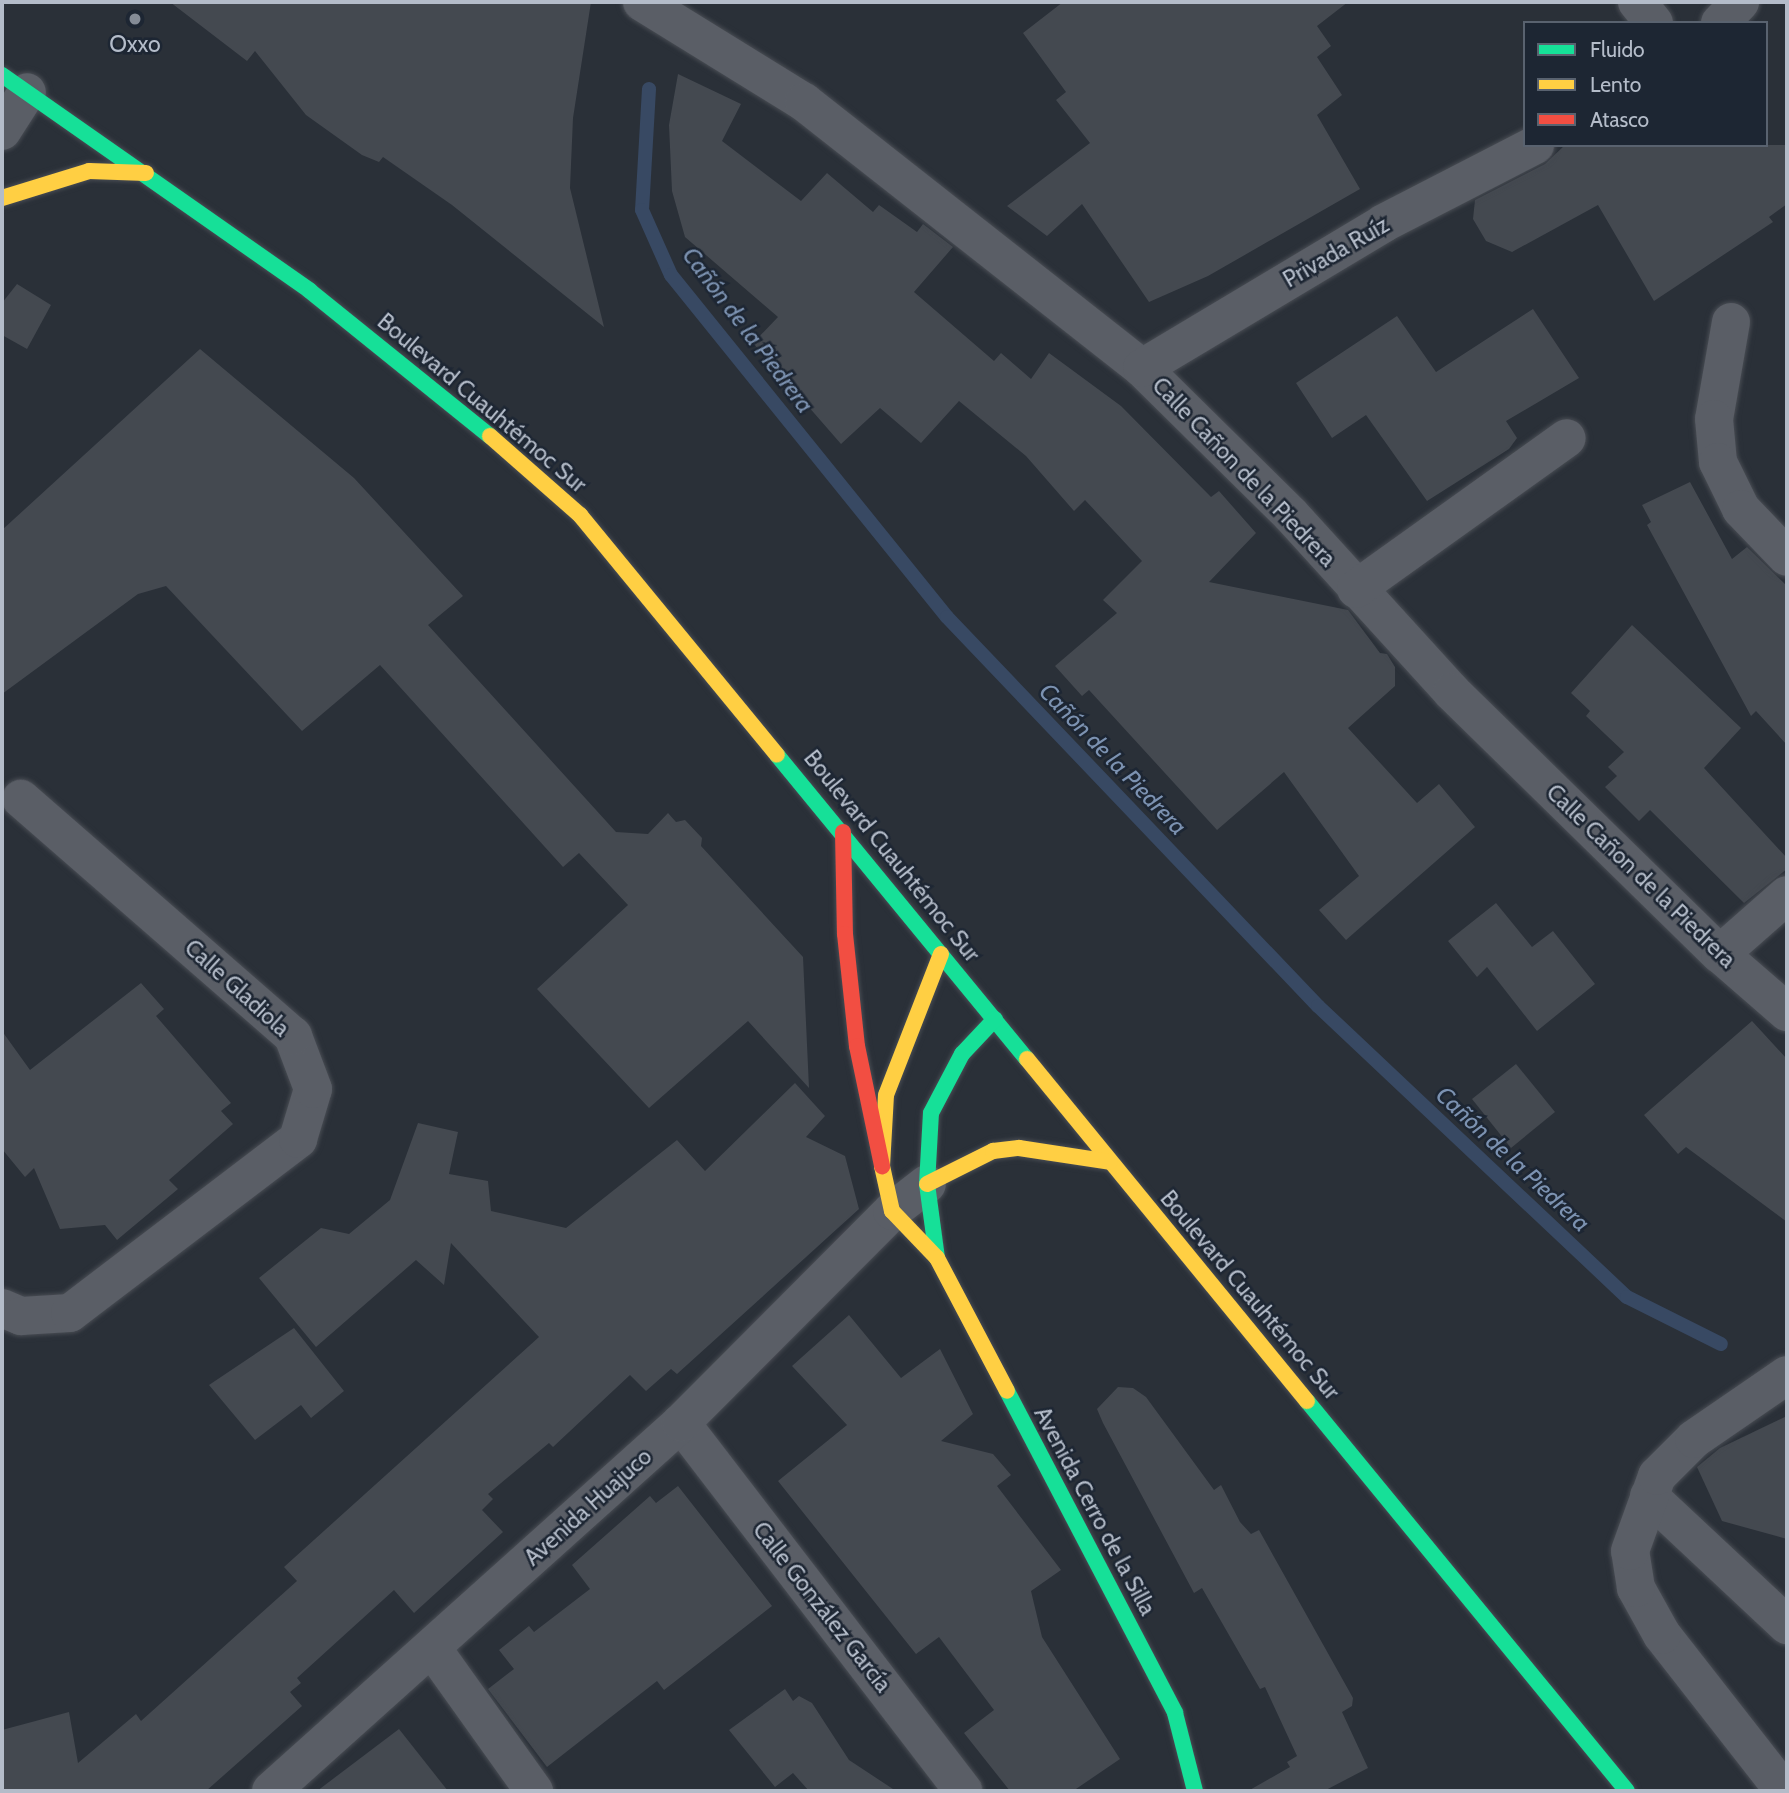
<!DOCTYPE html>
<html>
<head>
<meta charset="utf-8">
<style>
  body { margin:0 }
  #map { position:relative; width:1789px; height:1793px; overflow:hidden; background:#2a3038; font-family:Cabin,sans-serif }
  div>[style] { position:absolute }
  .stream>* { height:14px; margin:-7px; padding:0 7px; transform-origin:7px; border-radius:7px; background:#384963 }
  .building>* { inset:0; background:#444950 }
  .roads { filter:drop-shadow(0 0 2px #484c53) drop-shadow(0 0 2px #484c53) }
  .street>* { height:38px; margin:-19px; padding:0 19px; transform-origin:19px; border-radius:19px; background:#5a5e66 }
  .fast>* { height:16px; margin:-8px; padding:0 8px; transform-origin:8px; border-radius:8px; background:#16e098 }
  .slow>* { height:16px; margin:-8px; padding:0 8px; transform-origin:8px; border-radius:8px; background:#ffcf43 }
  .jam>* { height:16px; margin:-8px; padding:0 8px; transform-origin:8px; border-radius:8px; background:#f24e42 }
  .dots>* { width:19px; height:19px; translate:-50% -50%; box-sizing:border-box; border:4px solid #1d2633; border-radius:50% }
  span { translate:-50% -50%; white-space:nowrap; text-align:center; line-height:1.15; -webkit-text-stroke:5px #1d2633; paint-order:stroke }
  .poi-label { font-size:23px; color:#b4bcc9 }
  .street-label { font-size:23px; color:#b4bcc9 }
  .water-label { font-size:24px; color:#7c92b1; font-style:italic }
  .frame { position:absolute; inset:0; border:4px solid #b4bcc9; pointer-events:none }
  .legend { position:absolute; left:1523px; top:21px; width:245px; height:126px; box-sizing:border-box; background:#1d2633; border:2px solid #59626f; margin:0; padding:9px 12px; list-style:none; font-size:21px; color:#b4bcc9 }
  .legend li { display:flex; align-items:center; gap:14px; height:35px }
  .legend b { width:35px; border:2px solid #59626f }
</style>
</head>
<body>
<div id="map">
  <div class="stream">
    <div style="left:649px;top:89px;width:121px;rotate:93.3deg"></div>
    <div style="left:642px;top:210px;width:71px;rotate:66deg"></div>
    <div style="left:671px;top:275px;width:439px;rotate:51.1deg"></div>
    <div style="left:947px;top:617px;width:538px;rotate:46.36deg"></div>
    <div style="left:1318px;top:1006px;width:424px;rotate:43.3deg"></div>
    <div style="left:1627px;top:1297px;width:105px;rotate:26.6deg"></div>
  </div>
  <div class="building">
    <div style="clip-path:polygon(170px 2px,591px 2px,573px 118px,570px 188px,604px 327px,452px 205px,383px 157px,379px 162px,362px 155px,306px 115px,255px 51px,247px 61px)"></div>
    <div style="clip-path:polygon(1063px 2px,1348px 2px,1317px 26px,1331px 46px,1317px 57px,1342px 95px,1317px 115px,1360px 189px,1208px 276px,1149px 302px,1082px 204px,1047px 236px,1007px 206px,1090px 143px,1056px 100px,1066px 92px,1023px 33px)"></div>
    <div style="clip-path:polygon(678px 74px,741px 104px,722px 141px,801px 201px,827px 173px,873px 212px,879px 205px,917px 232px,923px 224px,953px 247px,914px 292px,994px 361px,1001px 353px,1031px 379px,1049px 353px,1121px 406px,1211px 497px,1219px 491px,1256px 533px,1209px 582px,1348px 610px,1380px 653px,1387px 654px,1395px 667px,1395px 686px,1348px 728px,1417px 803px,1439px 784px,1475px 827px,1346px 940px,1319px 910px,1359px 876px,1284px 772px,1217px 830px,1089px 690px,1082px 696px,1055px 666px,1117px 613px,1103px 600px,1142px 561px,1085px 500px,1074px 511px,1026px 456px,959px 401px,921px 443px,880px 408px,841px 444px,753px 343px,778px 317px,685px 237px,672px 191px,669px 125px)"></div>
    <div style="clip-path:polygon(1565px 145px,1787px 145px,1787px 204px,1769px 217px,1773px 222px,1654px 301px,1598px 205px,1512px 252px,1486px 241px,1473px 219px,1475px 200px,1545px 164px)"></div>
    <div style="clip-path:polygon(17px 284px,51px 305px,27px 349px,2px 335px,2px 303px)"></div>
    <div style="clip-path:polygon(1533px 309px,1579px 378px,1506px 421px,1517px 438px,1509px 449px,1427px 501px,1366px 415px,1332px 438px,1296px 383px,1397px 316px,1436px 372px)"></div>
    <div style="clip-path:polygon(200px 349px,354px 478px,463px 596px,428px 625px,616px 832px,648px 834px,668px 813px,676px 822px,685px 820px,702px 838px,701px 846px,803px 957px,809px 1088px,748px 1021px,649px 1108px,537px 989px,628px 905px,579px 853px,563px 867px,380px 665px,302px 731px,166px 586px,138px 594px,2px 694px,2px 530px)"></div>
    <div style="clip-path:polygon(1690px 482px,1732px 559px,1747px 547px,1787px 586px,1787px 745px,1756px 711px,1751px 716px,1647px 525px,1651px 522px,1642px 505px)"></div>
    <div style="clip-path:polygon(1632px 625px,1741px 728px,1704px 768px,1787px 858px,1787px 869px,1744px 903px,1650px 810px,1639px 821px,1605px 787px,1617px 776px,1608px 767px,1624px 752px,1586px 716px,1590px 711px,1571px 693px)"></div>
    <div style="clip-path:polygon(1496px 903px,1532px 947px,1553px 931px,1595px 984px,1537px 1031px,1487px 967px,1477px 977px,1448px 941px)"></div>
    <div style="clip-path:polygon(141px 983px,164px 1009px,156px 1016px,231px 1103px,221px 1111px,233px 1124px,169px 1180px,178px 1189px,117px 1240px,105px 1225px,60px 1229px,34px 1168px,25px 1177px,2px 1149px,2px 1031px,30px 1070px)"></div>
    <div style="clip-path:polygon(1752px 1021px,1787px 1059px,1787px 1222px,1686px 1147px,1678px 1154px,1644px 1115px)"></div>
    <div style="clip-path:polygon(1516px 1064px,1555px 1112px,1511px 1148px,1472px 1099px)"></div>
    <div style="clip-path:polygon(795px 1083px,825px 1116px,806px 1137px,845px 1156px,859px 1209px,677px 1374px,671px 1369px,646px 1391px,630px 1375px,553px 1447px,549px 1443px,488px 1494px,493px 1499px,482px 1510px,503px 1532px,414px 1613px,394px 1590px,297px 1678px,301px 1683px,290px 1692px,302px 1706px,206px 1791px,2px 1791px,2px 1730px,69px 1712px,78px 1763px,136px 1714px,141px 1721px,297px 1581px,284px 1567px,539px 1337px,451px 1243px,444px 1285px,416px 1260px,316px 1347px,259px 1278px,321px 1228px,349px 1234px,390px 1200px,418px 1123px,458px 1132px,449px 1174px,488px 1181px,491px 1211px,566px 1228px,677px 1140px,705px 1171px)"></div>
    <div style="clip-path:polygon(849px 1315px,901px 1378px,940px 1349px,973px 1414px,941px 1441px,993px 1454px,1011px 1475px,997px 1486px,1061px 1570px,1031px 1591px,1042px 1637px,1120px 1759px,1073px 1791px,1010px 1791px,964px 1733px,994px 1710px,939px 1637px,916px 1654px,778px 1481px,847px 1425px,792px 1366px)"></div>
    <div style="clip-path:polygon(294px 1328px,344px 1391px,311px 1418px,301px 1405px,255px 1440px,209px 1385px)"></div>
    <div style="clip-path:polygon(1118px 1387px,1133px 1388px,1146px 1397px,1214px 1490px,1221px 1485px,1240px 1522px,1251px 1534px,1259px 1530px,1353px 1698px,1352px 1706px,1342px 1712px,1368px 1768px,1324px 1791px,1248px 1791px,1290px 1767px,1287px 1762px,1297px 1756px,1265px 1687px,1260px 1689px,1202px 1588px,1194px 1593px,1103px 1423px,1097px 1409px)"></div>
    <div style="clip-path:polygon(1787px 1416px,1787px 1539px,1722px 1521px,1697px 1467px,1720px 1448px)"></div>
    <div style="clip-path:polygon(678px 1486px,772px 1606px,664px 1690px,657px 1681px,547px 1767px,488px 1689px,514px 1669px,499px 1650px,529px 1626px,534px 1632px,590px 1589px,572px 1565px,650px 1496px,656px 1503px)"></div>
    <div style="clip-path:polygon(785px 1689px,793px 1701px,799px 1696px,812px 1703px,849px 1760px,896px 1791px,809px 1791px,793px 1773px,775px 1787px,729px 1730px)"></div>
    <div style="clip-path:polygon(399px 1729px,448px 1791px,317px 1791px)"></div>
  </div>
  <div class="roads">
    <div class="street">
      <div style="left:642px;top:2px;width:190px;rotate:31.7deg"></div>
      <div style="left:804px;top:102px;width:430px;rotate:38.2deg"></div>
      <div style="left:1142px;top:368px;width:209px;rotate:44.6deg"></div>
      <div style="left:1291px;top:515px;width:239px;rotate:47.7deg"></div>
      <div style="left:1452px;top:692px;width:375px;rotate:44.4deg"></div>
      <div style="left:1720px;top:954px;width:89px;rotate:40.9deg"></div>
      <div style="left:1637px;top:2px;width:27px;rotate:51deg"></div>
      <div style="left:1720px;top:23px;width:29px;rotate:-46deg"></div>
      <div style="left:2px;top:131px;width:46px;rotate:-57.3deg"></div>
      <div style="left:1731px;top:322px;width:98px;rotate:99.9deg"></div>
      <div style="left:1714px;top:419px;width:43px;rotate:84.7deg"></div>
      <div style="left:1718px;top:462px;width:52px;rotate:63.9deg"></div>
      <div style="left:1741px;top:509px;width:66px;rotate:46.2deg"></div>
      <div style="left:1142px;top:368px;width:282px;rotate:-30.9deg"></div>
      <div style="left:1384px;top:223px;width:170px;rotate:-27.3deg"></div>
      <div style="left:1356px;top:589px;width:259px;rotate:-35.6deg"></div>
      <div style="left:1720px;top:954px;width:89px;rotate:-41.4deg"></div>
      <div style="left:2px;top:1308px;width:21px;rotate:23deg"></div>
      <div style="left:21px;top:1316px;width:49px;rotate:-3.5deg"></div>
      <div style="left:70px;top:1313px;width:287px;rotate:-37.3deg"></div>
      <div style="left:298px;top:1139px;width:52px;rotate:-73.3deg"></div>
      <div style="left:313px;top:1089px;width:57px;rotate:-110.7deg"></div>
      <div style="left:293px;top:1036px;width:361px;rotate:-138.9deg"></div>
      <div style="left:681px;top:1423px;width:464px;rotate:52.5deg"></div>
      <div style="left:1649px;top:1496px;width:189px;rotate:43.1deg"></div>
      <div style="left:432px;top:1648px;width:176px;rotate:54.5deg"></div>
      <div style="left:271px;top:1791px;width:551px;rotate:-41.91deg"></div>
      <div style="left:681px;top:1423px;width:299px;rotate:-45.1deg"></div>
      <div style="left:892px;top:1211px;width:44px;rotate:-37.6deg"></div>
      <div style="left:1784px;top:1791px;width:198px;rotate:-128deg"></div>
      <div style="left:1662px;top:1635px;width:54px;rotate:-119deg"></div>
      <div style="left:1636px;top:1588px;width:37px;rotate:-99deg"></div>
      <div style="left:1630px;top:1551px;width:80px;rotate:-70.2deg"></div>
      <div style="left:1657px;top:1476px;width:52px;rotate:-45deg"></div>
      <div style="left:1694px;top:1439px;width:113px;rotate:-34.5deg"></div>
    </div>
    <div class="fast">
      <div style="left:2px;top:75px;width:376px;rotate:35deg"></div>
      <div style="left:310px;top:291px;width:231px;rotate:38.9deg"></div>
      <div style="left:777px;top:755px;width:394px;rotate:50.6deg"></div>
      <div style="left:937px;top:1258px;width:75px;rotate:-97.7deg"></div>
      <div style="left:927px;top:1184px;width:71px;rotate:-86.8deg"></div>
      <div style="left:931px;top:1113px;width:67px;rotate:-62.3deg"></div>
      <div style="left:962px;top:1054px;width:48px;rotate:-46.7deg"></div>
      <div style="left:1007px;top:1391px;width:363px;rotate:62.4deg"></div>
      <div style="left:1175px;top:1713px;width:81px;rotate:75.6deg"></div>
      <div style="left:1307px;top:1401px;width:504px;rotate:50.63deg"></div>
    </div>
    <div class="slow">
      <div style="left:2px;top:198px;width:91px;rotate:-17.2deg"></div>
      <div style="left:89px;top:171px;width:57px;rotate:2deg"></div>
      <div style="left:490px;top:436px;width:120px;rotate:41.3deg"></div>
      <div style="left:580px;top:515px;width:310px;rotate:50.6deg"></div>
      <div style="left:941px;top:954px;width:151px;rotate:111.3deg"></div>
      <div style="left:886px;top:1095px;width:71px;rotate:93.2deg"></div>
      <div style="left:882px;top:1166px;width:46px;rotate:77.5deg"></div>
      <div style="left:892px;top:1211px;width:65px;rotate:46.2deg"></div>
      <div style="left:937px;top:1258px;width:150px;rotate:62.2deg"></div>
      <div style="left:1027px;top:1059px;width:442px;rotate:50.7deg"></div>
      <div style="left:927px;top:1184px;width:74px;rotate:-26.6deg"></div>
      <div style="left:993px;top:1151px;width:26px;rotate:-7deg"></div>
      <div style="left:1019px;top:1148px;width:92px;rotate:8.7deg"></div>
    </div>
    <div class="jam">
      <div style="left:843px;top:832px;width:102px;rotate:88.9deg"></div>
      <div style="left:845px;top:934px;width:113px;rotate:83.9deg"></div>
      <div style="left:857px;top:1046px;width:123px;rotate:78.2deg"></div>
    </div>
  </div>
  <div class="dots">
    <div style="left:135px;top:19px;background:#848b96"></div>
  </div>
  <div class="poi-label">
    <span style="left:135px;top:44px">Oxxo</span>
  </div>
  <div class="street-label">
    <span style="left:1336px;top:252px;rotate:-30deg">Privada Ruíz</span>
    <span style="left:482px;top:403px;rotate:40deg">Boulevard Cuauhtémoc Sur</span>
    <span style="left:1244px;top:472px;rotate:46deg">Calle Cañon de la Piedrera</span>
    <span style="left:892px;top:856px;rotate:51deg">Boulevard Cuauhtémoc Sur</span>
    <span style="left:1641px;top:876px;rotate:44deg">Calle Cañon de la Piedrera</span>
    <span style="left:237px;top:988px;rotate:42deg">Calle Gladiola</span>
    <span style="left:1250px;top:1295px;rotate:50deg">Boulevard Cuauhtémoc Sur</span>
    <span style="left:588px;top:1507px;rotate:-42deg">Avenida Huajuco</span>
    <span style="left:1095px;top:1511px;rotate:62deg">Avenida Cerro de la Silla</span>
    <span style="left:822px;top:1607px;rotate:52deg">Calle González García</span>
  </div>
  <div class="water-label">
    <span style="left:748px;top:330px;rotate:53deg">Cañón de la Piedrera</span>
    <span style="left:1113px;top:759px;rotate:46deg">Cañón de la Piedrera</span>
    <span style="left:1513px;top:1159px;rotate:43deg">Cañón de la Piedrera</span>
  </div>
  <div class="frame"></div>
  <ul class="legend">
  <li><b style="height:9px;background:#16e098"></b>Fluido</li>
  <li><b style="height:9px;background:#ffcf43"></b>Lento</li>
  <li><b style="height:9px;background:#f24e42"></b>Atasco</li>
  </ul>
</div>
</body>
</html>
